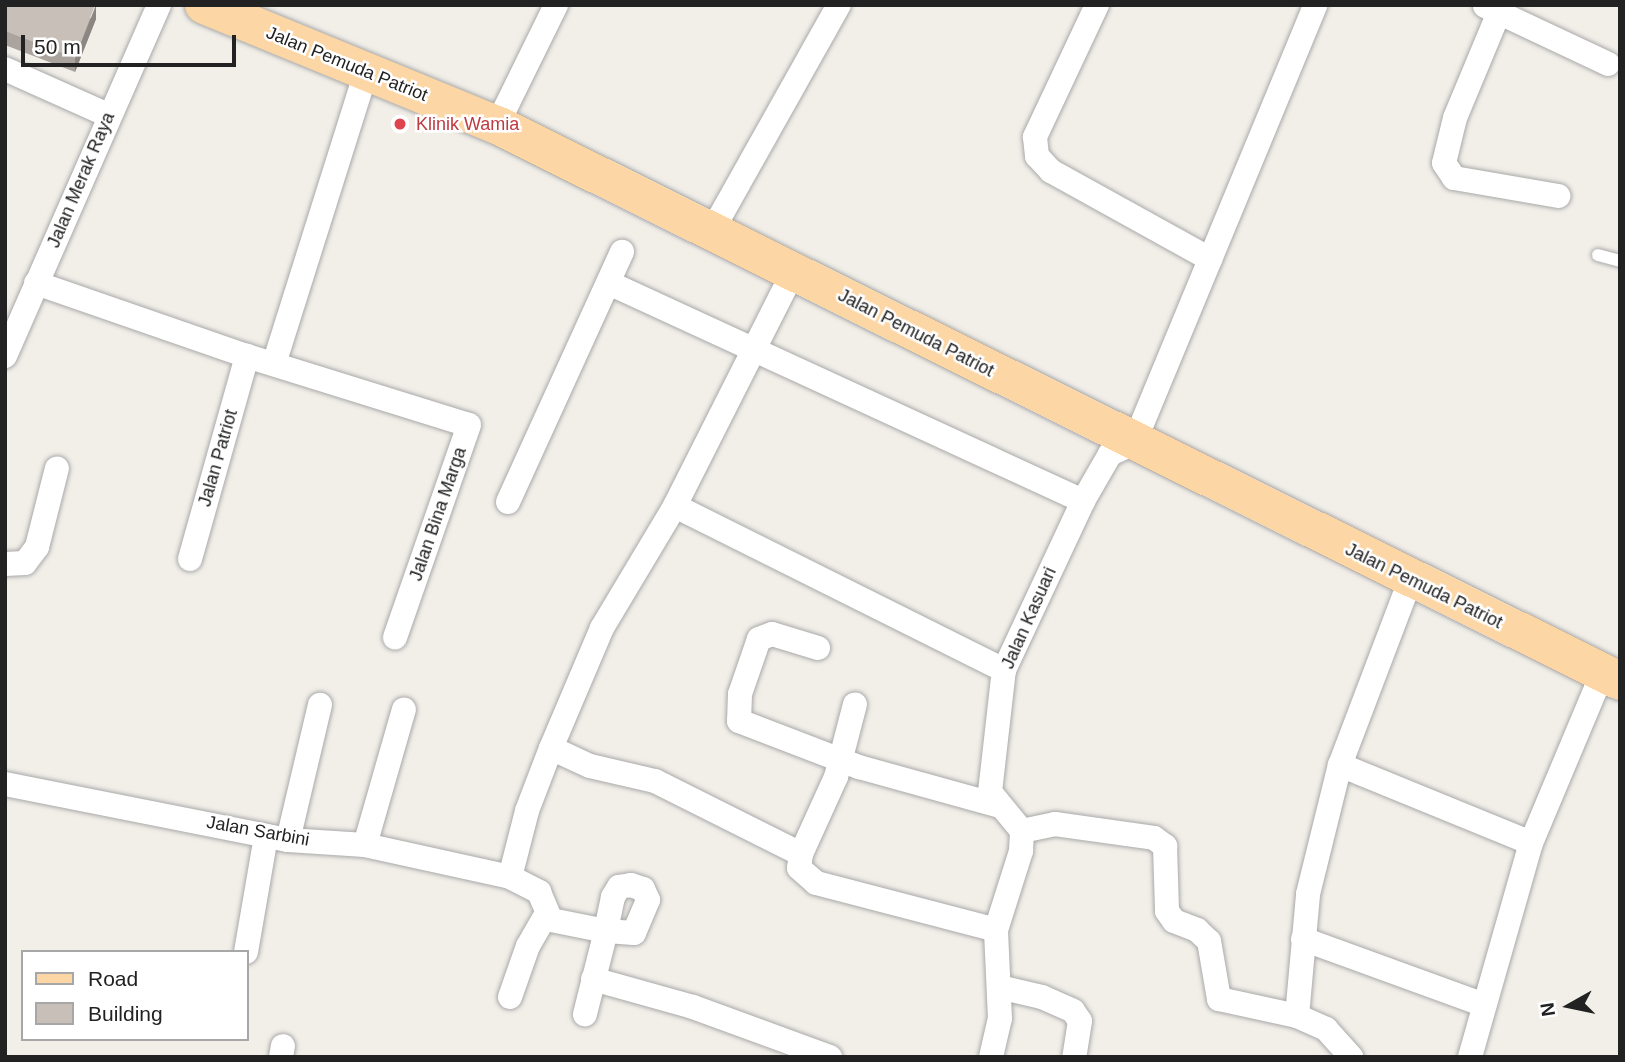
<!DOCTYPE html>
<html>
<head>
<meta charset="utf-8">
<style>
  body { margin:0 }
  #map { position:relative; width:1625px; height:1062px; overflow:hidden; background:#f2efe9; font-family:Arial,sans-serif }
  div>[style] { position:absolute }
  .roads { filter:drop-shadow(0 0 2px #a9a9a9) drop-shadow(0 0 2px #a9a9a9) }
  .service>* { height:12px; margin:-6px; padding:0 6px; transform-origin:6px; border-radius:6px; background:#fff }
  .minor>* { height:24px; margin:-12px; padding:0 12px; transform-origin:12px; border-radius:12px; background:#fff }
  .primary>* { height:38px; margin:-19px; padding:0 19px; transform-origin:19px; border-radius:19px; background:#fcd6a4 }
  .wall>* { inset:0; background:#aba49e }
  .shaded-wall>* { inset:0; background:#8b8681 }
  .building>* { inset:0; background:#c7bfb8 }
  .dots>* { width:19px; height:19px; translate:-50% -50%; box-sizing:border-box; border:4px solid #fff; border-radius:50% }
  span { translate:-50% -50%; white-space:nowrap; text-align:center; line-height:1.15; -webkit-text-stroke:5px #fff; paint-order:stroke }
  .street-label { font-size:18px; color:#222 }
  .health-label { font-size:18px; color:#be3a42 }
  .left { translate:0 -50%; text-align:left }
  .frame { position:absolute; inset:0; border:7px solid #222; pointer-events:none }
  .legend { position:absolute; left:21px; top:950px; width:228px; height:91px; box-sizing:border-box; background:#fff; border:2px solid #a7a7a7; margin:0; padding:9px 12px; list-style:none; font-size:21px; color:#222 }
  .legend li { display:flex; align-items:center; gap:14px; height:35px }
  .legend b { width:35px; border:2px solid #a7a7a7 }
  .north { position:absolute; left:1534px; top:971px; width:70px; height:70px; -webkit-text-stroke:5px #fff; paint-order:stroke; rotate:261deg; font-size:19px; font-weight:700; line-height:28px; text-align:center; color:#222 }
  .north::after { content:''; display:block; margin:auto; width:24px; height:32px; background:#222; clip-path:polygon(50% 0,100% 100%,50% 72%,0 100%) }
  .scale { position:absolute; left:21px; top:35px; width:215px; height:32px; box-sizing:border-box; border:4px solid #222; border-top:0; padding-left:9px; font-size:21px; line-height:24px; white-space:nowrap; color:#222; -webkit-text-stroke:5px #fff; paint-order:stroke }
</style>
</head>
<body>
<div id="map">
  <div class="roads">
    <div class="service">
      <div style="left:1598px;top:255px;width:23px;rotate:15deg"></div>
    </div>
    <div class="minor">
      <div style="left:1097px;top:5px;width:146px;rotate:115.2deg"></div>
      <div style="left:1035px;top:137px;width:19px;rotate:84deg"></div>
      <div style="left:1037px;top:156px;width:21px;rotate:47deg"></div>
      <div style="left:1051px;top:171px;width:182px;rotate:29deg"></div>
      <div style="left:1502px;top:5px;width:122px;rotate:112.6deg"></div>
      <div style="left:1455px;top:118px;width:46px;rotate:103.7deg"></div>
      <div style="left:1444px;top:163px;width:18px;rotate:56deg"></div>
      <div style="left:1454px;top:178px;width:106px;rotate:9.8deg"></div>
      <div style="left:1485px;top:6px;width:136px;rotate:25.2deg"></div>
      <div style="left:5px;top:69px;width:113px;rotate:24.1deg"></div>
      <div style="left:497px;top:125px;width:134px;rotate:-63.8deg"></div>
      <div style="left:712px;top:231px;width:259px;rotate:-60.7deg"></div>
      <div style="left:793px;top:272px;width:262px;rotate:116.8deg"></div>
      <div style="left:675px;top:506px;width:142px;rotate:120.9deg"></div>
      <div style="left:602px;top:628px;width:130px;rotate:113deg"></div>
      <div style="left:551px;top:748px;width:43px;rotate:24.8deg"></div>
      <div style="left:590px;top:766px;width:67px;rotate:13deg"></div>
      <div style="left:655px;top:781px;width:163px;rotate:26.6deg"></div>
      <div style="left:801px;top:854px;width:14px;rotate:98deg"></div>
      <div style="left:799px;top:868px;width:23px;rotate:41deg"></div>
      <div style="left:816px;top:883px;width:186px;rotate:14.6deg"></div>
      <div style="left:36px;top:283px;width:223px;rotate:19.1deg"></div>
      <div style="left:247px;top:356px;width:232px;rotate:17.3deg"></div>
      <div style="left:469px;top:425px;width:225px;rotate:109.2deg"></div>
      <div style="left:609px;top:283px;width:522px;rotate:24.7deg"></div>
      <div style="left:5px;top:356px;width:383px;rotate:-66.3deg"></div>
      <div style="left:274px;top:364px;width:306px;rotate:-72.5deg"></div>
      <div style="left:508px;top:502px;width:275px;rotate:-65.5deg"></div>
      <div style="left:675px;top:506px;width:368px;rotate:26.5deg"></div>
      <div style="left:190px;top:559px;width:211px;rotate:-74.3deg"></div>
      <div style="left:5px;top:564px;width:20px;rotate:-3deg"></div>
      <div style="left:25px;top:563px;width:20px;rotate:-53deg"></div>
      <div style="left:37px;top:547px;width:81px;rotate:-75.8deg"></div>
      <div style="left:818px;top:648px;width:48px;rotate:-163.1deg"></div>
      <div style="left:772px;top:634px;width:14px;rotate:159deg"></div>
      <div style="left:759px;top:639px;width:58px;rotate:109.1deg"></div>
      <div style="left:740px;top:694px;width:27px;rotate:92deg"></div>
      <div style="left:739px;top:721px;width:129px;rotate:21deg"></div>
      <div style="left:859px;top:767px;width:146px;rotate:15.5deg"></div>
      <div style="left:551px;top:748px;width:67px;rotate:110.9deg"></div>
      <div style="left:527px;top:811px;width:68px;rotate:104.4deg"></div>
      <div style="left:510px;top:877px;width:33px;rotate:27deg"></div>
      <div style="left:539px;top:892px;width:30px;rotate:67deg"></div>
      <div style="left:551px;top:920px;width:56px;rotate:11.3deg"></div>
      <div style="left:606px;top:931px;width:28px;rotate:4deg"></div>
      <div style="left:634px;top:933px;width:36px;rotate:-67deg"></div>
      <div style="left:648px;top:900px;width:12px;rotate:-114deg"></div>
      <div style="left:643px;top:889px;width:13px;rotate:-162deg"></div>
      <div style="left:631px;top:885px;width:12px;rotate:171deg"></div>
      <div style="left:619px;top:887px;width:12px;rotate:121deg"></div>
      <div style="left:613px;top:897px;width:35px;rotate:102deg"></div>
      <div style="left:606px;top:931px;width:86px;rotate:104.2deg"></div>
      <div style="left:1340px;top:765px;width:206px;rotate:22.2deg"></div>
      <div style="left:5px;top:784px;width:288px;rotate:11.2deg"></div>
      <div style="left:288px;top:840px;width:77px;rotate:3.7deg"></div>
      <div style="left:365px;top:845px;width:148px;rotate:12.4deg"></div>
      <div style="left:1022px;top:831px;width:34px;rotate:-12deg"></div>
      <div style="left:1055px;top:824px;width:100px;rotate:8deg"></div>
      <div style="left:1154px;top:838px;width:14px;rotate:36deg"></div>
      <div style="left:1165px;top:846px;width:65px;rotate:88.2deg"></div>
      <div style="left:1167px;top:911px;width:12px;rotate:55deg"></div>
      <div style="left:1174px;top:921px;width:25px;rotate:21deg"></div>
      <div style="left:1197px;top:930px;width:16px;rotate:43deg"></div>
      <div style="left:1209px;top:941px;width:59px;rotate:80.2deg"></div>
      <div style="left:1219px;top:999px;width:80px;rotate:12.3deg"></div>
      <div style="left:1297px;top:1016px;width:122px;rotate:-84.8deg"></div>
      <div style="left:1308px;top:894px;width:133px;rotate:-76.1deg"></div>
      <div style="left:1340px;top:765px;width:197px;rotate:-69.2deg"></div>
      <div style="left:288px;top:840px;width:139px;rotate:-76.7deg"></div>
      <div style="left:365px;top:845px;width:141px;rotate:-74deg"></div>
      <div style="left:801px;top:854px;width:85px;rotate:-65.6deg"></div>
      <div style="left:836px;top:777px;width:75px;rotate:-75.4deg"></div>
      <div style="left:1303px;top:939px;width:193px;rotate:20deg"></div>
      <div style="left:246px;top:952px;width:118px;rotate:-80.2deg"></div>
      <div style="left:593px;top:979px;width:104px;rotate:15.6deg"></div>
      <div style="left:693px;top:1007px;width:146px;rotate:20.1deg"></div>
      <div style="left:999px;top:987px;width:44px;rotate:13.1deg"></div>
      <div style="left:1042px;top:997px;width:34px;rotate:24deg"></div>
      <div style="left:1073px;top:1011px;width:12px;rotate:55deg"></div>
      <div style="left:1080px;top:1021px;width:36px;rotate:99deg"></div>
      <div style="left:510px;top:997px;width:54px;rotate:-70.6deg"></div>
      <div style="left:528px;top:946px;width:36px;rotate:-60deg"></div>
      <div style="left:1297px;top:1016px;width:32px;rotate:24deg"></div>
      <div style="left:1326px;top:1029px;width:38px;rotate:48deg"></div>
      <div style="left:281px;top:1057px;width:11px;rotate:-80deg"></div>
      <div style="left:991px;top:1057px;width:39px;rotate:-77deg"></div>
      <div style="left:1000px;top:1019px;width:89px;rotate:-92.6deg"></div>
      <div style="left:996px;top:930px;width:83px;rotate:-72.4deg"></div>
      <div style="left:1021px;top:851px;width:20px;rotate:-87deg"></div>
      <div style="left:1022px;top:831px;width:50px;rotate:-129.4deg"></div>
      <div style="left:990px;top:792px;width:123px;rotate:-83.5deg"></div>
      <div style="left:1004px;top:670px;width:187px;rotate:-64.9deg"></div>
      <div style="left:1083px;top:501px;width:54px;rotate:-60.1deg"></div>
      <div style="left:1110px;top:454px;width:26px;rotate:-25deg"></div>
      <div style="left:1134px;top:443px;width:474px;rotate:-67.5deg"></div>
      <div style="left:1470px;top:1057px;width:223px;rotate:-74.1deg"></div>
      <div style="left:1531px;top:843px;width:186px;rotate:-67.2deg"></div>
    </div>
    <div class="primary">
      <div style="left:204px;top:5px;width:317px;rotate:22.3deg"></div>
      <div style="left:497px;top:125px;width:1253px;rotate:26.34deg"></div>
    </div>
  </div>
  <div class="wall">
    <div style="clip-path:polygon(5px 5px,96px 19px,75px 72px,5px 45px)"></div>
  </div>
  <div class="shaded-wall">
    <div style="clip-path:polygon(96px 5px,96px 19px,75px 72px,75px 58px)"></div>
  </div>
  <div class="building">
    <div style="clip-path:polygon(5px 5px,95px 5px,75px 58px,5px 31px)"></div>
  </div>
  <div class="dots">
    <div style="left:400px;top:124px;background:#e0444e"></div>
  </div>
  <div class="street-label">
    <span style="left:347px;top:64px;rotate:22deg">Jalan Pemuda Patriot</span>
    <span style="left:81px;top:180px;rotate:-67deg">Jalan Merak Raya</span>
    <span style="left:916px;top:333px;rotate:27deg">Jalan Pemuda Patriot</span>
    <span style="left:218px;top:458px;rotate:-74deg">Jalan Patriot</span>
    <span style="left:438px;top:514px;rotate:-71deg">Jalan Bina Marga</span>
    <span style="left:1424px;top:586px;rotate:26deg">Jalan Pemuda Patriot</span>
    <span style="left:1029px;top:618px;rotate:-66deg">Jalan Kasuari</span>
    <span style="left:258px;top:831px;rotate:10deg">Jalan Sarbini</span>
  </div>
  <div class="health-label">
    <span class="left" style="left:416px;top:124px">Klinik Wamia</span>
  </div>
  <div class="frame"></div>
  <ul class="legend">
  <li><b style="height:9px;background:#fcd6a4"></b>Road</li>
  <li><b style="height:19px;background:#c7bfb8"></b>Building</li>
  </ul>
  <div class="north">N</div>
  <div class="scale">50 m</div>
</div>
</body>
</html>
